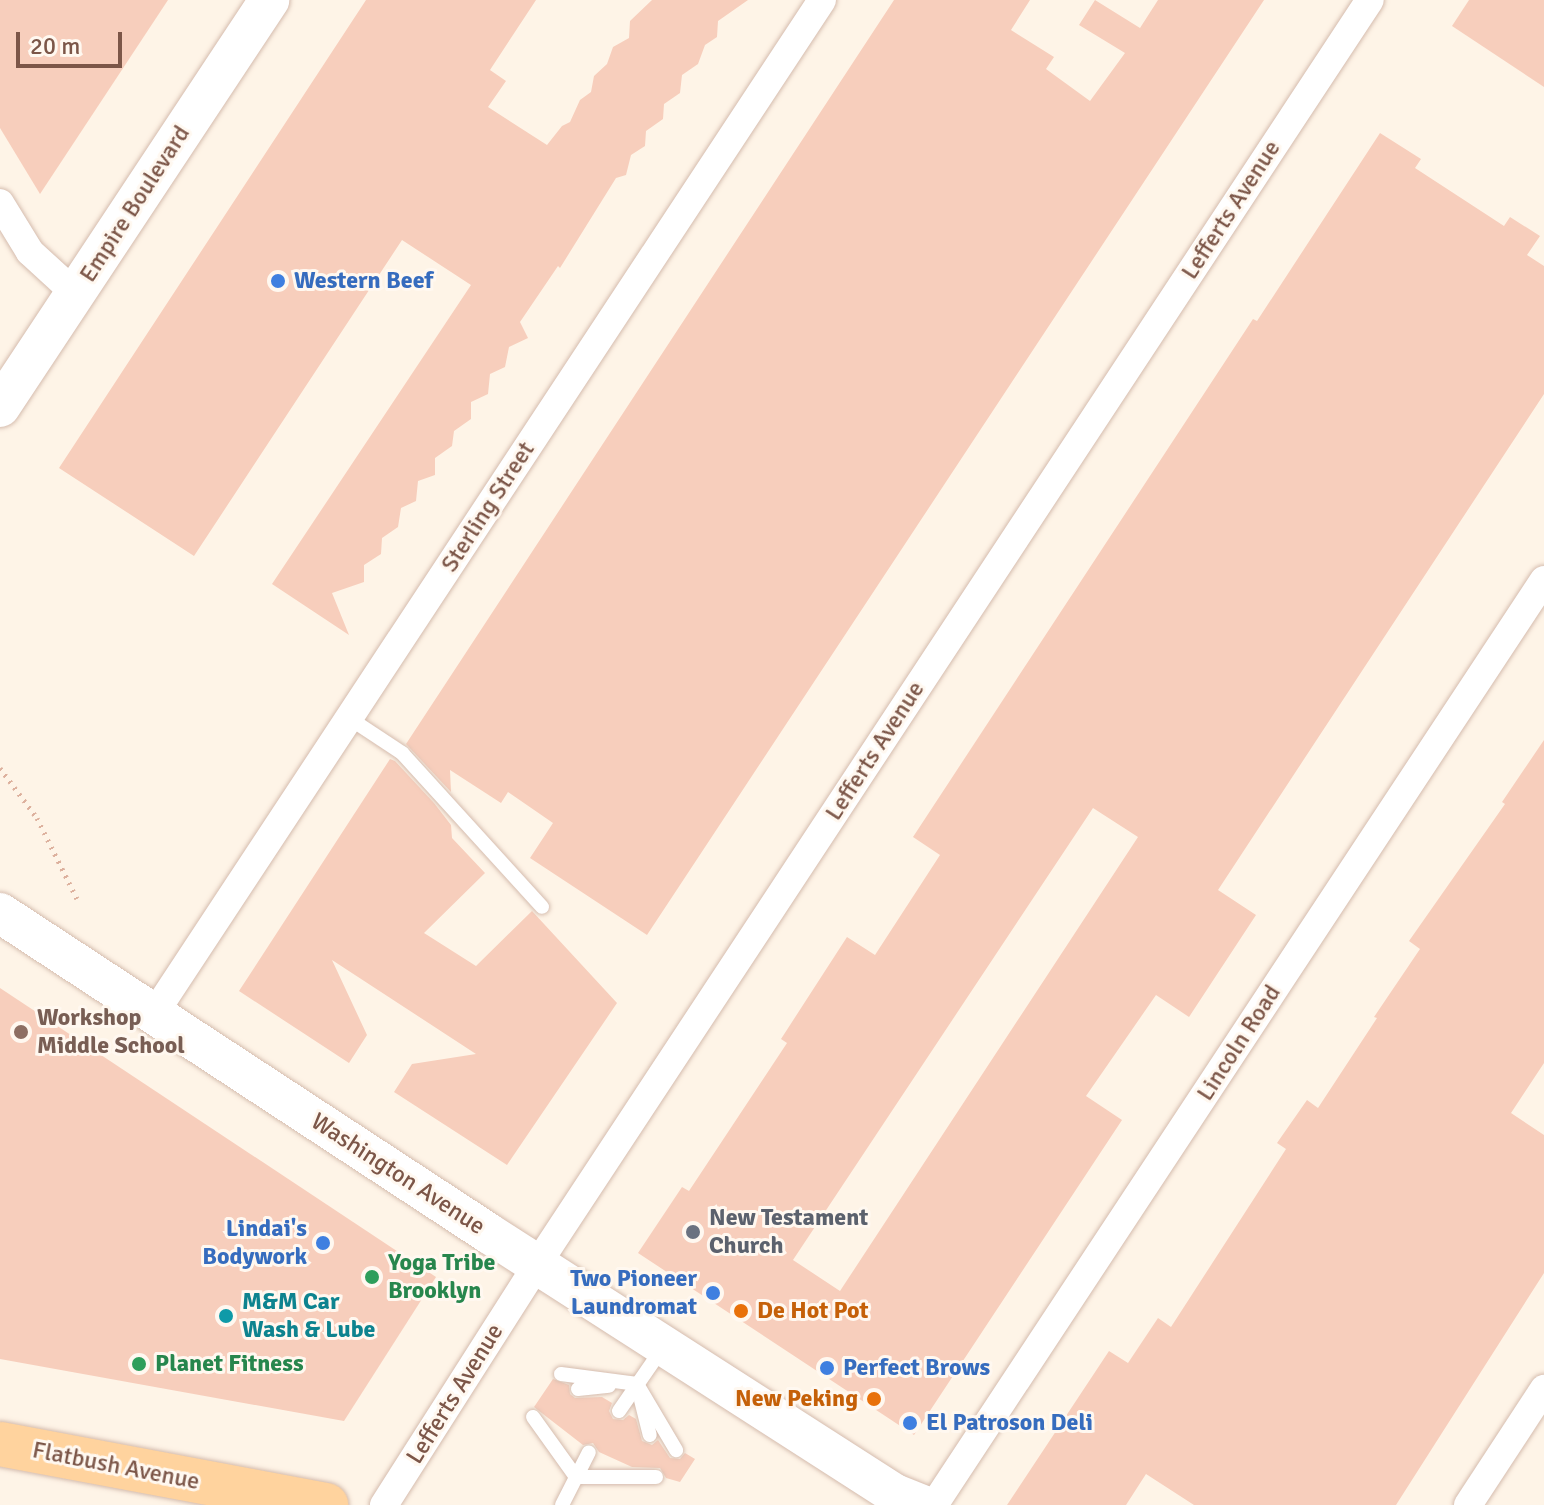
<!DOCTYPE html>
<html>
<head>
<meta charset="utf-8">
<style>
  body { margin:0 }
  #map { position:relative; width:1544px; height:1505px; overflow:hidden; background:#fef4e7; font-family:Signika,sans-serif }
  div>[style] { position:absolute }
  .building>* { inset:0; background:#f7cebc }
  .path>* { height:5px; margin-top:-2.5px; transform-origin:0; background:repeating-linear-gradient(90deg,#ddb19e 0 2px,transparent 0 8px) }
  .roads { filter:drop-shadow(0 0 2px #d5bcae) drop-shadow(0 0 2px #d5bcae) }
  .service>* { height:14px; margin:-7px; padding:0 7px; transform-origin:7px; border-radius:7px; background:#fff }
  .minor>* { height:28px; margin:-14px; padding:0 14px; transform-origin:14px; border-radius:14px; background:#fff }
  .secondary>* { height:40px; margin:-20px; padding:0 20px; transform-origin:20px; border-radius:20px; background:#fff }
  .primary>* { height:44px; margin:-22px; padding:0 22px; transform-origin:22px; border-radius:22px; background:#ffd39e }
  .dots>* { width:22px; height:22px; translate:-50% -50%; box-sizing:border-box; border:4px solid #fff8f0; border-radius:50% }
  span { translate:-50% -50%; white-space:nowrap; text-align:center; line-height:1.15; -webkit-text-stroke:6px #fff8f0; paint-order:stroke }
  .street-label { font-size:24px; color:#7c5648 }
  .shop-label { font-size:24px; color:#366cbe; font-weight:700 }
  .left { translate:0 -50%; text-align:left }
  .right { translate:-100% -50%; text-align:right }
  .education-label { font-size:24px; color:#785e54; font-weight:700 }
  .worship-label { font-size:24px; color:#5b616d; font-weight:700 }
  .leisure-label { font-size:24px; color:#27864d; font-weight:700 }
  .culture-label { font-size:24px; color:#0d838f; font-weight:700 }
  .food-label { font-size:24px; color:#c56008; font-weight:700 }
  .scale { position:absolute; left:16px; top:32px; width:106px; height:36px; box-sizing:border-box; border:4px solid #7c5648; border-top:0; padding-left:10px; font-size:24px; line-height:28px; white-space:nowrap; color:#7c5648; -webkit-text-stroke:6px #fff8f0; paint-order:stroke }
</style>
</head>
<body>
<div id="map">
  <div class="building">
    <div style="clip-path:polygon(0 0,168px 0,40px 194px,0 128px)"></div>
    <div style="clip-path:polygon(366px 0,536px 0,490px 70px,506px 81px,488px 107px,547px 145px,562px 126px,570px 122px,580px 100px,591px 92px,594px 76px,607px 64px,613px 47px,629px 38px,630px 21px,652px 0,748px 0,718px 21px,717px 37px,705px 45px,698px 64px,682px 75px,680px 93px,664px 104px,663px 119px,646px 131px,645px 146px,631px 155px,626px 175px,616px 178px,560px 268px,558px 266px,520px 322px,528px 338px,509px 347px,505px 367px,490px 374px,488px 394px,471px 402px,471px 419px,454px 431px,452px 446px,435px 458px,435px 475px,418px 481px,416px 501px,401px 508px,398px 527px,382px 538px,381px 554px,364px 565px,364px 582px,332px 593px,349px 635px,272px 584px,471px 285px,402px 240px,194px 556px,59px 468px)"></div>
    <div style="clip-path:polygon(894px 0,1030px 0,1011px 30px,1054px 57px,1046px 69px,1090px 101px,1125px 53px,1079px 25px,1095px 0,1140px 28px,1158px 0,1264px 0,647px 935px,530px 858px,553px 823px,508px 792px,501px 803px,450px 770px,451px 792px,406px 744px)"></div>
    <div style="clip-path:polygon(1469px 0,1544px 0,1544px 87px,1452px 26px)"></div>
    <div style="clip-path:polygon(evenodd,1380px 133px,1421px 159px,1415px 168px,1504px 226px,1510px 217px,1540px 236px,1527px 255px,1544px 266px,1544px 394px,1218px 890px,1256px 915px,1189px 1017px,1156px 995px,1086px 1096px,1122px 1120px,914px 1435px,638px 1253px,682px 1187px,689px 1191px,787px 1043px,781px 1039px,847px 937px,875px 955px,940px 855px,913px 837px,1253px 319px,1257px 321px,1380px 133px,1093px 808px,1138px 837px,840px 1291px,793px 1260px,1093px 808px)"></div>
    <div style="clip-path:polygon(1544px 740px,1544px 1063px,1511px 1113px,1544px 1135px,1544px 1273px,1396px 1505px,1194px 1505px,1146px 1474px,1126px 1505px,1007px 1505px,1109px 1351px,1128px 1363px,1158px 1318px,1171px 1327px,1286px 1149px,1277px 1143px,1307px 1100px,1318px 1108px,1377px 1018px,1374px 1017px,1420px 949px,1409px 941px,1505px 804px,1502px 802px)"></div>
    <div style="clip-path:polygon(390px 759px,395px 761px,434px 803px,451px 825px,452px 838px,485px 873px,424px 933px,476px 966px,532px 911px,617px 1003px,507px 1165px,394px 1092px,412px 1064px,476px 1054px,332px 960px,367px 1035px,349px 1063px,239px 991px)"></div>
    <div style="clip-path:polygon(0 988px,436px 1277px,344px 1421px,0 1359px)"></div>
    <div style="clip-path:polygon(553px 1379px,569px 1385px,570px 1394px,575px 1398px,602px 1397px,612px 1403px,609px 1411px,613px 1419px,623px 1420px,629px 1415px,636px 1419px,642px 1441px,652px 1445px,658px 1440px,670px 1458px,680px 1459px,685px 1453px,695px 1459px,680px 1482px,666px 1478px,660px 1468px,632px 1467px,599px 1452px,593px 1443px,583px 1445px,534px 1407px)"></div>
  </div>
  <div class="path">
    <div style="left:0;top:768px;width:62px;rotate:53.5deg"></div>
    <div style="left:37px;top:818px;width:90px;rotate:63.7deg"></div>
  </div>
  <div class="roads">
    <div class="service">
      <div style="left:349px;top:718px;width:64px;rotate:33.4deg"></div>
      <div style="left:402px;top:753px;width:208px;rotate:47.7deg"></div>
      <div style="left:561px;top:1374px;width:77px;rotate:7.5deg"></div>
      <div style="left:637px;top:1384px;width:77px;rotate:59.4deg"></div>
      <div style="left:578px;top:1389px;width:31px;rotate:-6deg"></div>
      <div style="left:641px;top:1400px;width:36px;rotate:76deg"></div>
      <div style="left:619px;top:1411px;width:75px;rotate:-55.3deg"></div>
      <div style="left:533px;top:1417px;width:74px;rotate:54.4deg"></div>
      <div style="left:576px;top:1477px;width:80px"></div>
      <div style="left:562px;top:1505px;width:59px;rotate:-63deg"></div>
    </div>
    <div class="minor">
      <div style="left:0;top:203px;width:57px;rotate:58.5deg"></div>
      <div style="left:30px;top:252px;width:62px;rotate:42.4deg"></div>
      <div style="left:154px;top:1014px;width:1214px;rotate:-56.62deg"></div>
      <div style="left:384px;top:1505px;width:287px;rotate:-57.5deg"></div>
      <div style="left:538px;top:1263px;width:1512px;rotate:-56.63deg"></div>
      <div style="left:934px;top:1505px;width:1108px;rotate:-56.6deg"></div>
      <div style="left:1468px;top:1505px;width:139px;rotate:-56.8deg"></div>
    </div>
    <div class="secondary">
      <div style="left:0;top:407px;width:488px;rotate:-56.5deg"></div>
      <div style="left:0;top:913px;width:584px;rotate:33.25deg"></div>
      <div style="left:488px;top:1233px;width:483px;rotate:32.7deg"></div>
      <div style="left:895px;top:1494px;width:29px;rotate:22deg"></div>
    </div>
    <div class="primary">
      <div style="left:0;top:1444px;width:332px;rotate:10.6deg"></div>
    </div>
  </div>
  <div class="dots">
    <div style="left:278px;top:281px;background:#3f7fe0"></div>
    <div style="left:21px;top:1032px;background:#8d6e63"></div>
    <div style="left:693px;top:1232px;background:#6b7280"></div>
    <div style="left:323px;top:1243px;background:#3f7fe0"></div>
    <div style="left:372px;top:1277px;background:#2e9e5b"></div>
    <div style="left:713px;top:1293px;background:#3f7fe0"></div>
    <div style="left:741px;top:1311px;background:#e8710a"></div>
    <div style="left:226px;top:1316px;background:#0f9aa8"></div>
    <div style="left:139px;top:1364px;background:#2e9e5b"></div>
    <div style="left:827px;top:1368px;background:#3f7fe0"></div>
    <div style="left:874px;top:1399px;background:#e8710a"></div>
    <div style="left:910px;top:1423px;background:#3f7fe0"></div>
  </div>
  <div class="street-label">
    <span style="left:135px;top:204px;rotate:-57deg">Empire Boulevard</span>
    <span style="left:1231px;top:210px;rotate:-57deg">Lefferts Avenue</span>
    <span style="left:488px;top:507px;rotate:-57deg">Sterling Street</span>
    <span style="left:875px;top:751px;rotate:-57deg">Lefferts Avenue</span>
    <span style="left:1239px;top:1043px;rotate:-57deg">Lincoln Road</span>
    <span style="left:398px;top:1174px;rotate:33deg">Washington Avenue</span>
    <span style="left:455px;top:1394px;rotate:-58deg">Lefferts Avenue</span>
    <span style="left:116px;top:1466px;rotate:11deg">Flatbush Avenue</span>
  </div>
  <div class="shop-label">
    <span class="left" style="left:294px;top:281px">Western Beef</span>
    <span class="right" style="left:307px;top:1243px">Lindai's<br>Bodywork</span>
    <span class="right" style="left:697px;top:1293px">Two Pioneer<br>Laundromat</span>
    <span class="left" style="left:843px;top:1368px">Perfect Brows</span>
    <span class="left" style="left:926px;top:1423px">El Patroson Deli</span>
  </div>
  <div class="education-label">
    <span class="left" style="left:37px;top:1032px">Workshop<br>Middle School</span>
  </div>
  <div class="worship-label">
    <span class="left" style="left:709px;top:1232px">New Testament<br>Church</span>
  </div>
  <div class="leisure-label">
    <span class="left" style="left:388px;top:1277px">Yoga Tribe<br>Brooklyn</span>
    <span class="left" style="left:155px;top:1364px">Planet Fitness</span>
  </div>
  <div class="culture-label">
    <span class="left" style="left:242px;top:1316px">M&amp;M Car<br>Wash &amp; Lube</span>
  </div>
  <div class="food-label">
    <span class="left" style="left:757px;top:1311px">De Hot Pot</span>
    <span class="right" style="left:858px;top:1399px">New Peking</span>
  </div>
  <div class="scale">20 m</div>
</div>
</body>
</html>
